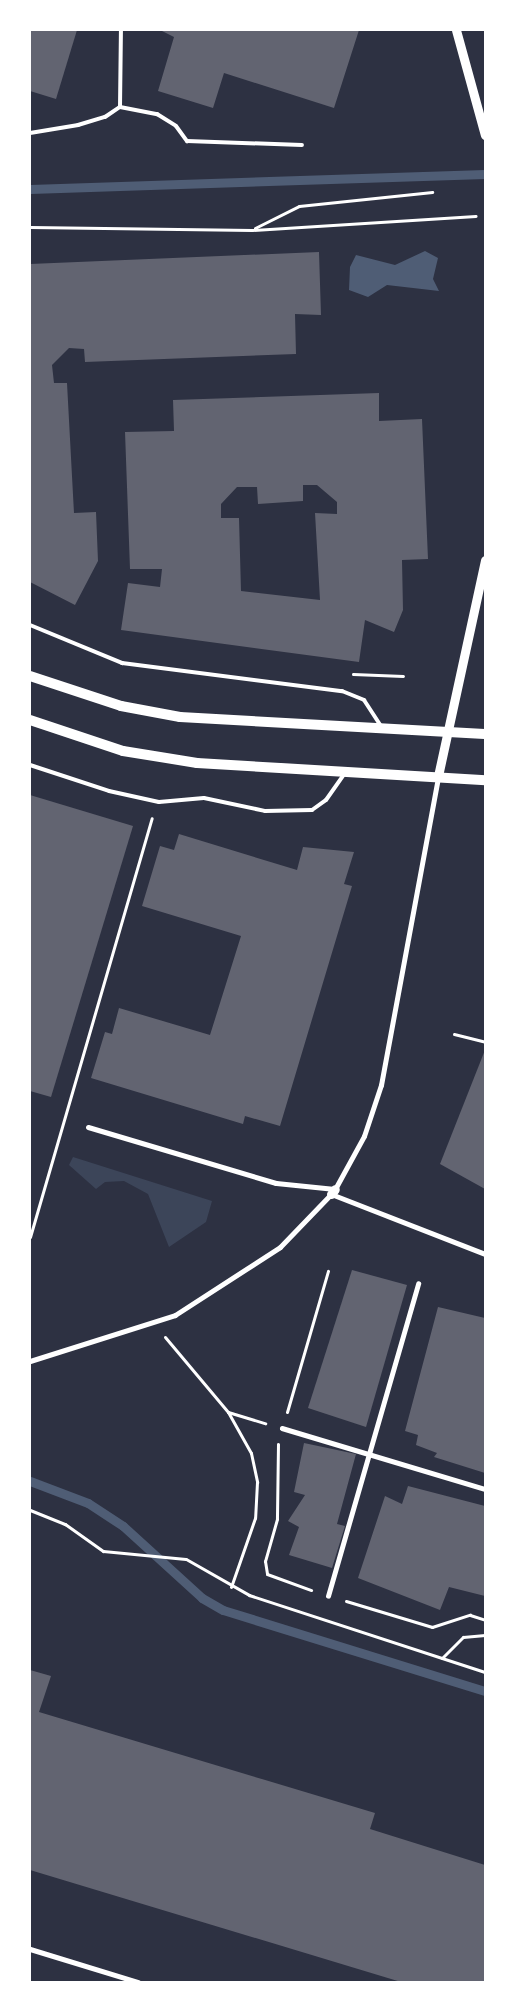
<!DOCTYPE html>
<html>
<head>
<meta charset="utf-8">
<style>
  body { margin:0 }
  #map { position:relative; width:515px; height:2012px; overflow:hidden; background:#2d3142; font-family:"Fira Sans",sans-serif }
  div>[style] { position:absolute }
  .green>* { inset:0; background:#3c4559 }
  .water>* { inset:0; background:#4f5d75 }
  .stream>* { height:9px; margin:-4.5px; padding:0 4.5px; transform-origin:4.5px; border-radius:4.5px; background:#4f5d75 }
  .building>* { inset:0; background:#626471 }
  .path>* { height:3px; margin:-1.5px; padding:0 1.5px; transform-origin:1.5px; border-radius:1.5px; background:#fff }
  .service>* { height:4px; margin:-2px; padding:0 2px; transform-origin:2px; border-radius:2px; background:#fff }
  .pedestrian>* { height:4.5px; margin:-2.25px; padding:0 2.25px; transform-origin:2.25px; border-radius:2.25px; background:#fff }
  .minor>* { height:5px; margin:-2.5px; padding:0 2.5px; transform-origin:2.5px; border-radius:2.5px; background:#fff }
  .tertiary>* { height:9px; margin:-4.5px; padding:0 4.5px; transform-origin:4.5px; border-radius:4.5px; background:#fff }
  .secondary>* { height:10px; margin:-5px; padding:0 5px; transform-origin:5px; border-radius:5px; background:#fff }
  span { translate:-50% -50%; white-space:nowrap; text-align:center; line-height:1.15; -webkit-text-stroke:4px #fff; paint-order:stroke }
  .frame { position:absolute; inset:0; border:31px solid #fff; pointer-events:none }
</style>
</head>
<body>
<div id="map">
  <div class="green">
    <div style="clip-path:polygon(73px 1157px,212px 1201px,206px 1222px,169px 1247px,148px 1194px,124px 1181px,105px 1182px,96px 1189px,69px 1165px)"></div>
  </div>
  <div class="water">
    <div style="clip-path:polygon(425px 251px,438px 258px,433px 279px,439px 291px,387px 285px,368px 297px,349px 290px,350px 267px,356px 255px,395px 265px)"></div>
  </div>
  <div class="stream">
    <div style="left:30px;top:189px;width:455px;rotate:-1.9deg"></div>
    <div style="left:30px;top:1481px;width:62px;rotate:20.8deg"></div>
    <div style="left:88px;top:1503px;width:42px;rotate:33.3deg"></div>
    <div style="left:123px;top:1526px;width:107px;rotate:42.3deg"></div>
    <div style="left:202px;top:1598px;width:24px;rotate:30deg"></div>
    <div style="left:223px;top:1610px;width:274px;rotate:17.2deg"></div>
  </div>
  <div class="building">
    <div style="clip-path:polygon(30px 30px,77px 30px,56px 99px,30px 91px)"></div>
    <div style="clip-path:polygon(160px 30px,359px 30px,334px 108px,224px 73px,213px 108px,158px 91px,174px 37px)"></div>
    <div style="clip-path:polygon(319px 252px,321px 315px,295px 314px,296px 354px,85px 362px,84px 349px,69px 348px,52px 365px,54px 383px,67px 383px,74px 513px,96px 512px,98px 561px,75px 605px,30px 582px,30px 264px)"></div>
    <div style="clip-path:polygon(evenodd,379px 393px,379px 421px,422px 419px,428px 559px,402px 560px,403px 610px,394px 632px,365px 620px,359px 662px,121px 630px,128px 583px,160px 587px,162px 569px,130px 569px,125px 432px,174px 431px,173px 400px,379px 393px,303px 485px,317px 485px,337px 502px,337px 514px,315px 513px,320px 600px,241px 591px,239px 518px,221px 518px,221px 504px,237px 487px,257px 487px,258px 504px,303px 501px,303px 485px)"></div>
    <div style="clip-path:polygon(30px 795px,133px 826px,51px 1097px,30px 1091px)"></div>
    <div style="clip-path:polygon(179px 834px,297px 870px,303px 847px,354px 852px,344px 884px,352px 886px,280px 1126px,245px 1116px,243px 1124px,91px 1078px,105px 1032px,112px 1034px,119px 1008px,210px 1035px,241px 936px,142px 906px,160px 846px,174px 850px)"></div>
    <div style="clip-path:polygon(485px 1050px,485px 1189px,440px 1164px)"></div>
    <div style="clip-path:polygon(352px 1270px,407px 1285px,366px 1427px,308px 1408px)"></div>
    <div style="clip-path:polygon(438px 1307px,485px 1318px,485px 1473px,434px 1457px,437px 1453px,416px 1445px,418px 1435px,405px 1431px)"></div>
    <div style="clip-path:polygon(304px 1443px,356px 1454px,337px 1524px,345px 1526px,332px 1568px,289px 1555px,299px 1527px,288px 1521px,305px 1495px,294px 1492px)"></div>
    <div style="clip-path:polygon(408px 1486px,485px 1506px,485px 1596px,449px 1587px,440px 1610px,358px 1578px,385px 1496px,402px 1504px)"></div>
    <div style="clip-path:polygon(30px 1670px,51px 1676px,39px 1712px,375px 1813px,370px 1829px,485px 1865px,485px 1982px,401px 1982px,30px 1870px)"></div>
  </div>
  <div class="path">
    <div style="left:30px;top:227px;width:222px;rotate:0.8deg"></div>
    <div style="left:252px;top:230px;width:224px;rotate:-3.6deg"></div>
    <div style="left:255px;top:228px;width:49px;rotate:-26.6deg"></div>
    <div style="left:299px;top:206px;width:134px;rotate:-6deg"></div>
    <div style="left:353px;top:674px;width:50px;rotate:2.3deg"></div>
    <div style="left:454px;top:1034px;width:32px;rotate:14deg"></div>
    <div style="left:30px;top:1237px;width:436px;rotate:-73.8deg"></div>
    <div style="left:165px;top:1337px;width:98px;rotate:50deg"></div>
    <div style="left:228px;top:1412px;width:47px;rotate:60.7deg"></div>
    <div style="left:251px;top:1453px;width:30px;rotate:78deg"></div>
    <div style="left:257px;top:1482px;width:36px;rotate:93deg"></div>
    <div style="left:255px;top:1518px;width:73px;rotate:109.2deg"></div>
    <div style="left:228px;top:1412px;width:39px;rotate:17deg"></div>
    <div style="left:287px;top:1412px;width:147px;rotate:-73.8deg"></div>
    <div style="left:278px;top:1444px;width:75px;rotate:90.8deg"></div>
    <div style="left:277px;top:1519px;width:44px;rotate:105.9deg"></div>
    <div style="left:265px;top:1561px;width:13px;rotate:81deg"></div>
    <div style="left:267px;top:1574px;width:47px;rotate:20deg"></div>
    <div style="left:30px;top:1510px;width:38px;rotate:22deg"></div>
    <div style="left:65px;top:1524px;width:47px;rotate:35.4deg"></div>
    <div style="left:103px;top:1551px;width:83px;rotate:5.5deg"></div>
    <div style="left:186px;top:1559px;width:73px;rotate:29.7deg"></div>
    <div style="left:249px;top:1595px;width:248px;rotate:18.1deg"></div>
    <div style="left:346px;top:1601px;width:90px;rotate:16.8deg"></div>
    <div style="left:432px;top:1627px;width:40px;rotate:-18deg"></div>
    <div style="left:470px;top:1615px;width:16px;rotate:18deg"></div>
    <div style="left:442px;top:1658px;width:30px;rotate:-45deg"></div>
    <div style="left:463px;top:1637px;width:22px;rotate:-5deg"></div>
  </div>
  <div class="service">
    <div style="left:120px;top:107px;width:77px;rotate:-89.3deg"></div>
    <div style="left:30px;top:133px;width:49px;rotate:-9.5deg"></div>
    <div style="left:78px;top:125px;width:28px;rotate:-17deg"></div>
    <div style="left:105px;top:117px;width:18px;rotate:-34deg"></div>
    <div style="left:120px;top:107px;width:38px;rotate:11deg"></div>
    <div style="left:157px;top:114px;width:22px;rotate:32deg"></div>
    <div style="left:176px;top:126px;width:19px;rotate:54deg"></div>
    <div style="left:187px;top:141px;width:115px;rotate:2deg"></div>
    <div style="left:30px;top:625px;width:100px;rotate:22.4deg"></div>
    <div style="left:122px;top:663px;width:222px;rotate:7.3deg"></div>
    <div style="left:342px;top:691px;width:24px;rotate:22deg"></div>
    <div style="left:364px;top:700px;width:31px;rotate:57deg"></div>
    <div style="left:30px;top:765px;width:83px;rotate:18.2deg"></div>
    <div style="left:109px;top:791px;width:51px;rotate:12.4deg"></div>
    <div style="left:159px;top:802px;width:45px;rotate:-5.1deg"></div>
    <div style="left:204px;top:798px;width:62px;rotate:12deg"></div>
    <div style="left:265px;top:811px;width:47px;rotate:-1.2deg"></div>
    <div style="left:312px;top:810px;width:17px;rotate:-36deg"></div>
    <div style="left:326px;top:800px;width:32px;rotate:-55deg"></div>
  </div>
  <div class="pedestrian">
    <div style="left:282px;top:1428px;width:212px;rotate:16.7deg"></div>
    <div style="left:328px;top:1596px;width:325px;rotate:-73.9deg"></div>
  </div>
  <div class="minor">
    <div style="left:88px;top:1127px;width:196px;rotate:16.6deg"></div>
    <div style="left:276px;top:1183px;width:59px;rotate:5.8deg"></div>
    <div style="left:335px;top:1189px;width:60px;rotate:-61.3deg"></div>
    <div style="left:364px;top:1136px;width:54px;rotate:-71.6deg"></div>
    <div style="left:381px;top:1085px;width:314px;rotate:-79.5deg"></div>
    <div style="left:30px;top:1361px;width:152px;rotate:-17.6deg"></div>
    <div style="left:175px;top:1315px;width:125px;rotate:-32.9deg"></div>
    <div style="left:280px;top:1247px;width:74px;rotate:-46.1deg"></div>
    <div style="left:331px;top:1194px;width:165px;rotate:21.3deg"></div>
    <div style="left:30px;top:1949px;width:113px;rotate:17deg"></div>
  </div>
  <div class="tertiary">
    <div style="left:456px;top:30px;width:109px;rotate:74.6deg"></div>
    <div style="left:438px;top:776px;width:221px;rotate:-77.7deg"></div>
    <div style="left:331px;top:1194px;width:6px;rotate:-51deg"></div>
  </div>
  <div class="secondary">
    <div style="left:30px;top:676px;width:96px;rotate:18.2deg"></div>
    <div style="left:121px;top:706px;width:60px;rotate:10.6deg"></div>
    <div style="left:180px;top:717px;width:305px;rotate:3.2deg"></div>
    <div style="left:30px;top:720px;width:98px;rotate:18.4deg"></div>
    <div style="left:123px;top:751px;width:75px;rotate:9.2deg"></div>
    <div style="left:197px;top:763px;width:289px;rotate:3.4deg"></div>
  </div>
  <div class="frame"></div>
</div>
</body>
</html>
